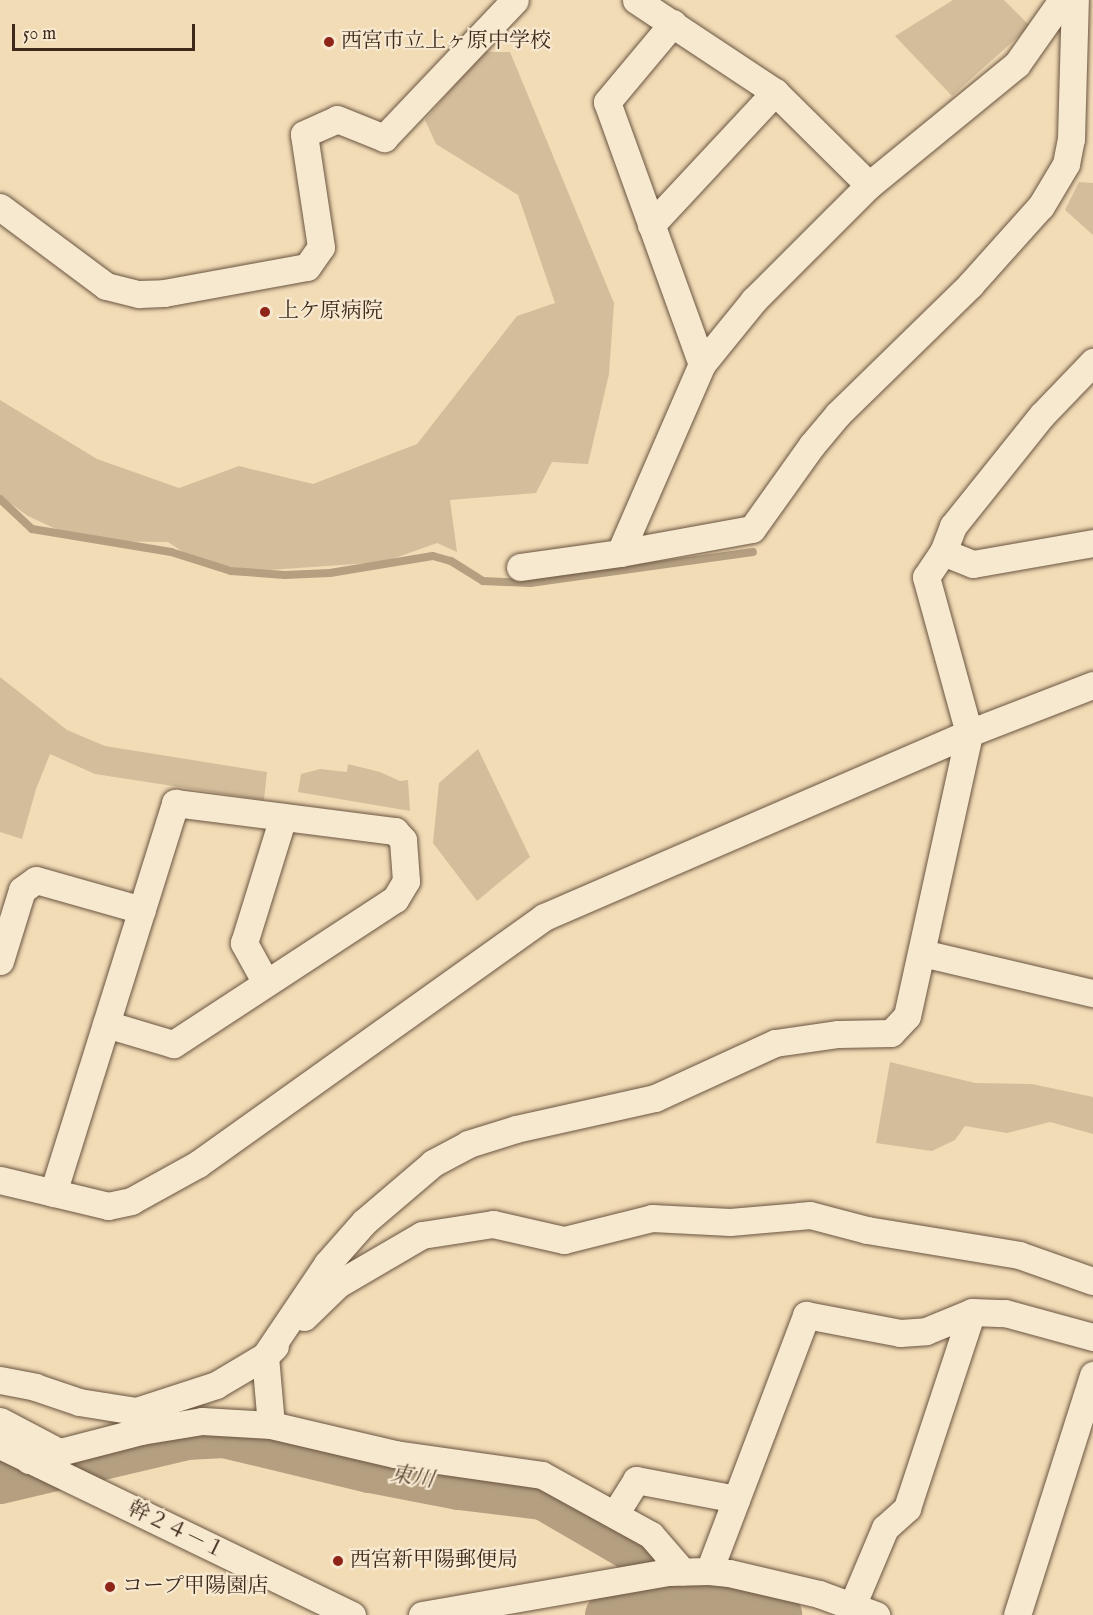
<!DOCTYPE html>
<html>
<head>
<meta charset="utf-8">
<style>
  body { margin:0 }
  #map { position:relative; width:1093px; height:1615px; overflow:hidden; background:#f2dcb6; font-family:"IM FELL English","Noto Serif JP",serif }
  div>[style] { position:absolute }
  .green>* { inset:0; background:#d3bd9b }
  .stream>* { height:8px; margin:-4px; padding:0 4px; transform-origin:4px; border-radius:4px; background:#b49f81 }
  .river>* { height:44px; margin:-22px; padding:0 22px; transform-origin:22px; border-radius:22px; background:#b49f81 }
  .roads { filter:drop-shadow(0 0 2px #6a5541) drop-shadow(0 0 2px #6a5541) }
  .minor>* { height:27px; margin:-13.5px; padding:0 13.5px; transform-origin:13.5px; border-radius:13.5px; background:#f7e8d0 }
  .dots>* { width:16px; height:16px; translate:-50% -50%; box-sizing:border-box; border:3px solid #f7e8d0; border-radius:50% }
  span { translate:-50% -50%; white-space:nowrap; text-align:center; line-height:1.15; -webkit-text-stroke:4.5px #f7e8d0; paint-order:stroke }
  .poi-label { font-size:21px; color:#3d281a }
  .left { translate:0 -50%; text-align:left }
  .street-label { font-size:21px; color:#3d281a }
  .water-label { font-size:22px; color:#614c39; font-style:italic }
  .scale { position:absolute; left:12px; top:24px; width:183px; height:27px; box-sizing:border-box; border:3px solid #3d281a; border-top:0; padding-left:8px; font-size:18px; line-height:21px; white-space:nowrap; color:#3d281a; -webkit-text-stroke:4px #f7e8d0; paint-order:stroke }
</style>
</head>
<body>
<div id="map">
  <div class="green">
    <div style="clip-path:polygon(953px 0,1004px 0,1030px 26px,952px 96px,895px 36px)"></div>
    <div style="clip-path:polygon(483px 52px,510px 52px,614px 303px,609px 374px,588px 464px,552px 462px,536px 493px,450px 500px,457px 552px,437px 543px,384px 562px,255px 571px,195px 560px,168px 542px,82px 541px,28px 516px,0 496px,0 400px,97px 459px,179px 488px,239px 466px,313px 484px,417px 444px,517px 316px,555px 303px,518px 195px,436px 144px,425px 120px)"></div>
    <div style="clip-path:polygon(1079px 182px,1093px 183px,1093px 235px,1065px 210px)"></div>
    <div style="clip-path:polygon(0 677px,67px 730px,105px 746px,267px 772px,264px 800px,95px 774px,50px 754px,36px 789px,22px 839px,0 832px)"></div>
    <div style="clip-path:polygon(478px 749px,530px 857px,477px 901px,433px 843px,439px 783px)"></div>
    <div style="clip-path:polygon(348px 764px,380px 772px,400px 781px,408px 780px,410px 811px,298px 792px,301px 774px,320px 769px,347px 772px)"></div>
    <div style="clip-path:polygon(890px 1062px,975px 1083px,1032px 1084px,1093px 1097px,1093px 1134px,1050px 1122px,1007px 1133px,965px 1126px,955px 1140px,932px 1151px,876px 1143px)"></div>
  </div>
  <div class="stream">
    <div style="left:0;top:499px;width:44px;rotate:43.2deg"></div>
    <div style="left:32px;top:529px;width:141px;rotate:9.4deg"></div>
    <div style="left:171px;top:552px;width:63px;rotate:17.6deg"></div>
    <div style="left:231px;top:571px;width:54px;rotate:4.2deg"></div>
    <div style="left:285px;top:575px;width:45px;rotate:-2.5deg"></div>
    <div style="left:330px;top:573px;width:104px;rotate:-9.4deg"></div>
    <div style="left:433px;top:556px;width:19px;rotate:16deg"></div>
    <div style="left:451px;top:561px;width:38px;rotate:32deg"></div>
    <div style="left:483px;top:581px;width:47px;rotate:2.4deg"></div>
    <div style="left:530px;top:583px;width:225px;rotate:-7.9deg"></div>
  </div>
  <div class="river">
    <div style="left:0;top:1482px;width:192px;rotate:-13.2deg"></div>
    <div style="left:187px;top:1438px;width:37px;rotate:-3deg"></div>
    <div style="left:224px;top:1436px;width:150px;rotate:13.5deg"></div>
    <div style="left:370px;top:1471px;width:91px;rotate:10.8deg"></div>
    <div style="left:459px;top:1488px;width:85px;rotate:6.8deg"></div>
    <div style="left:543px;top:1498px;width:105px;rotate:30.2deg"></div>
    <div style="left:634px;top:1551px;width:62px;rotate:64.3deg"></div>
    <div style="left:607px;top:1615px;width:55px;rotate:-8.4deg"></div>
    <div style="left:661px;top:1607px;width:92px;rotate:-1.2deg"></div>
    <div style="left:753px;top:1605px;width:29px;rotate:20deg"></div>
  </div>
  <div class="roads">
    <div class="minor">
      <div style="left:636px;top:0;width:167px;rotate:33.5deg"></div>
      <div style="left:775px;top:92px;width:132px;rotate:44.7deg"></div>
      <div style="left:1062px;top:0;width:78px;rotate:125.1deg"></div>
      <div style="left:1017px;top:64px;width:191px;rotate:140.7deg"></div>
      <div style="left:869px;top:185px;width:163px;rotate:135deg"></div>
      <div style="left:754px;top:300px;width:82px;rotate:129.1deg"></div>
      <div style="left:702px;top:364px;width:206px;rotate:113.5deg"></div>
      <div style="left:620px;top:553px;width:134px;rotate:-10.3deg"></div>
      <div style="left:752px;top:529px;width:103px;rotate:-54.5deg"></div>
      <div style="left:812px;top:445px;width:40px;rotate:-50deg"></div>
      <div style="left:838px;top:414px;width:185px;rotate:-44.3deg"></div>
      <div style="left:970px;top:285px;width:106px;rotate:-48.1deg"></div>
      <div style="left:1041px;top:206px;width:49px;rotate:-59.2deg"></div>
      <div style="left:1066px;top:164px;width:25px;rotate:-79deg"></div>
      <div style="left:1071px;top:139px;width:139px;rotate:-88.4deg"></div>
      <div style="left:673px;top:23px;width:103px;rotate:129.9deg"></div>
      <div style="left:607px;top:102px;width:279px;rotate:70.1deg"></div>
      <div style="left:0;top:207px;width:132px;rotate:36.7deg"></div>
      <div style="left:106px;top:286px;width:34px;rotate:14deg"></div>
      <div style="left:139px;top:294px;width:25px;rotate:-2deg"></div>
      <div style="left:164px;top:293px;width:145px;rotate:-10.3deg"></div>
      <div style="left:307px;top:267px;width:24px;rotate:-55deg"></div>
      <div style="left:321px;top:247px;width:114px;rotate:-98.6deg"></div>
      <div style="left:304px;top:134px;width:36px;rotate:-24deg"></div>
      <div style="left:337px;top:119px;width:51px;rotate:22deg"></div>
      <div style="left:384px;top:138px;width:190px;rotate:-46.5deg"></div>
      <div style="left:651px;top:225px;width:182px;rotate:-47deg"></div>
      <div style="left:943px;top:552px;width:32px;rotate:22deg"></div>
      <div style="left:973px;top:564px;width:122px;rotate:-9.9deg"></div>
      <div style="left:520px;top:567px;width:101px;rotate:-8deg"></div>
      <div style="left:922px;top:953px;width:176px;rotate:13.2deg"></div>
      <div style="left:0;top:961px;width:74px;rotate:-72.8deg"></div>
      <div style="left:22px;top:890px;width:17px;rotate:-36deg"></div>
      <div style="left:36px;top:880px;width:110px;rotate:15.8deg"></div>
      <div style="left:266px;top:983px;width:46px;rotate:-118.8deg"></div>
      <div style="left:244px;top:943px;width:132px;rotate:-72.8deg"></div>
      <div style="left:0;top:1180px;width:111px;rotate:13.5deg"></div>
      <div style="left:108px;top:1206px;width:24px;rotate:-12deg"></div>
      <div style="left:131px;top:1201px;width:77px;rotate:-28.9deg"></div>
      <div style="left:198px;top:1164px;width:425px;rotate:-35.5deg"></div>
      <div style="left:544px;top:917px;width:463px;rotate:-23.4deg"></div>
      <div style="left:969px;top:733px;width:133px;rotate:-21.2deg"></div>
      <div style="left:53px;top:1193px;width:409px;rotate:-72.6deg"></div>
      <div style="left:175px;top:803px;width:222px;rotate:7.3deg"></div>
      <div style="left:395px;top:831px;width:12px;rotate:48deg"></div>
      <div style="left:403px;top:840px;width:41px;rotate:85.8deg"></div>
      <div style="left:406px;top:881px;width:21px;rotate:121deg"></div>
      <div style="left:395px;top:899px;width:265px;rotate:146.8deg"></div>
      <div style="left:173px;top:1044px;width:70px;rotate:-163.4deg"></div>
      <div style="left:304px;top:1317px;width:47px;rotate:-44.1deg"></div>
      <div style="left:338px;top:1284px;width:97px;rotate:-30.3deg"></div>
      <div style="left:422px;top:1235px;width:72px;rotate:-8.8deg"></div>
      <div style="left:493px;top:1224px;width:73px;rotate:12.7deg"></div>
      <div style="left:564px;top:1240px;width:91px;rotate:-14deg"></div>
      <div style="left:652px;top:1218px;width:78px;rotate:2.9deg"></div>
      <div style="left:730px;top:1222px;width:80px;rotate:-5deg"></div>
      <div style="left:810px;top:1215px;width:59px;rotate:14.7deg"></div>
      <div style="left:867px;top:1230px;width:154px;rotate:9.3deg"></div>
      <div style="left:1019px;top:1255px;width:78px;rotate:19.4deg"></div>
      <div style="left:0;top:1380px;width:36px;rotate:11deg"></div>
      <div style="left:35px;top:1387px;width:46px;rotate:18.8deg"></div>
      <div style="left:79px;top:1402px;width:58px;rotate:9deg"></div>
      <div style="left:136px;top:1411px;width:84px;rotate:-18deg"></div>
      <div style="left:216px;top:1385px;width:57px;rotate:-30.6deg"></div>
      <div style="left:265px;top:1356px;width:111px;rotate:-56deg"></div>
      <div style="left:327px;top:1264px;width:56px;rotate:-48.6deg"></div>
      <div style="left:364px;top:1222px;width:91px;rotate:-40.5deg"></div>
      <div style="left:433px;top:1163px;width:40px;rotate:-28deg"></div>
      <div style="left:468px;top:1144px;width:50px;rotate:-17.4deg"></div>
      <div style="left:516px;top:1129px;width:142px;rotate:-12.6deg"></div>
      <div style="left:655px;top:1098px;width:132px;rotate:-24.6deg"></div>
      <div style="left:775px;top:1043px;width:64px;rotate:-8.1deg"></div>
      <div style="left:838px;top:1034px;width:53px;rotate:-1.1deg"></div>
      <div style="left:891px;top:1033px;width:23px;rotate:-47deg"></div>
      <div style="left:907px;top:1016px;width:290px;rotate:-77.6deg"></div>
      <div style="left:969px;top:733px;width:162px;rotate:-105.4deg"></div>
      <div style="left:926px;top:577px;width:30px;rotate:-56deg"></div>
      <div style="left:943px;top:552px;width:28px;rotate:-69deg"></div>
      <div style="left:953px;top:526px;width:142px;rotate:-51.3deg"></div>
      <div style="left:1042px;top:415px;width:74px;rotate:-46.1deg"></div>
      <div style="left:0;top:1421px;width:67px;rotate:27.7deg"></div>
      <div style="left:271px;top:1425px;width:69px;rotate:-95deg"></div>
      <div style="left:265px;top:1356px;width:14px;rotate:-45deg"></div>
      <div style="left:0;top:1445px;width:391px;rotate:25.8deg"></div>
      <div style="left:29px;top:1460px;width:116px;rotate:-14.5deg"></div>
      <div style="left:141px;top:1431px;width:62px;rotate:-9.3deg"></div>
      <div style="left:202px;top:1421px;width:69px;rotate:3.3deg"></div>
      <div style="left:271px;top:1425px;width:127px;rotate:13.2deg"></div>
      <div style="left:395px;top:1454px;width:148px;rotate:8.1deg"></div>
      <div style="left:542px;top:1475px;width:124px;rotate:28.8deg"></div>
      <div style="left:651px;top:1535px;width:48px;rotate:49.3deg"></div>
      <div style="left:615px;top:1514px;width:40px;rotate:-58deg"></div>
      <div style="left:636px;top:1480px;width:102px;rotate:10.8deg"></div>
      <div style="left:709px;top:1571px;width:274px;rotate:-69.2deg"></div>
      <div style="left:806px;top:1315px;width:96px;rotate:10.8deg"></div>
      <div style="left:900px;top:1333px;width:26px;rotate:-4deg"></div>
      <div style="left:926px;top:1331px;width:50px;rotate:-22.4deg"></div>
      <div style="left:972px;top:1312px;width:33px;rotate:2deg"></div>
      <div style="left:1005px;top:1313px;width:91px;rotate:15.3deg"></div>
      <div style="left:852px;top:1606px;width:85px;rotate:-67.1deg"></div>
      <div style="left:885px;top:1528px;width:30px;rotate:-42deg"></div>
      <div style="left:907px;top:1508px;width:206px;rotate:-71.7deg"></div>
      <div style="left:422px;top:1615px;width:250px;rotate:-9.9deg"></div>
      <div style="left:668px;top:1572px;width:41px;rotate:-1.4deg"></div>
      <div style="left:709px;top:1571px;width:20px;rotate:6deg"></div>
      <div style="left:729px;top:1573px;width:92px;rotate:13.1deg"></div>
      <div style="left:819px;top:1594px;width:61px;rotate:20.2deg"></div>
      <div style="left:1017px;top:1615px;width:252px;rotate:-72.4deg"></div>
    </div>
  </div>
  <div class="dots">
    <div style="left:329px;top:42px;background:#8f2418"></div>
    <div style="left:265px;top:312px;background:#8f2418"></div>
    <div style="left:338px;top:1561px;background:#8f2418"></div>
    <div style="left:110px;top:1587px;background:#8f2418"></div>
  </div>
  <div class="poi-label">
    <span class="left" style="left:341px;top:42px">西宮市立上ヶ原中学校</span>
    <span class="left" style="left:278px;top:312px">上ケ原病院</span>
    <span class="left" style="left:350px;top:1561px">西宮新甲陽郵便局</span>
    <span class="left" style="left:122px;top:1587px">コープ甲陽園店</span>
  </div>
  <div class="street-label">
    <span style="left:176px;top:1531px;rotate:26deg">幹２４－１</span>
  </div>
  <div class="water-label">
    <span style="left:412px;top:1478px;rotate:9deg">東川</span>
  </div>
  <div class="scale">50 m</div>
</div>
</body>
</html>
